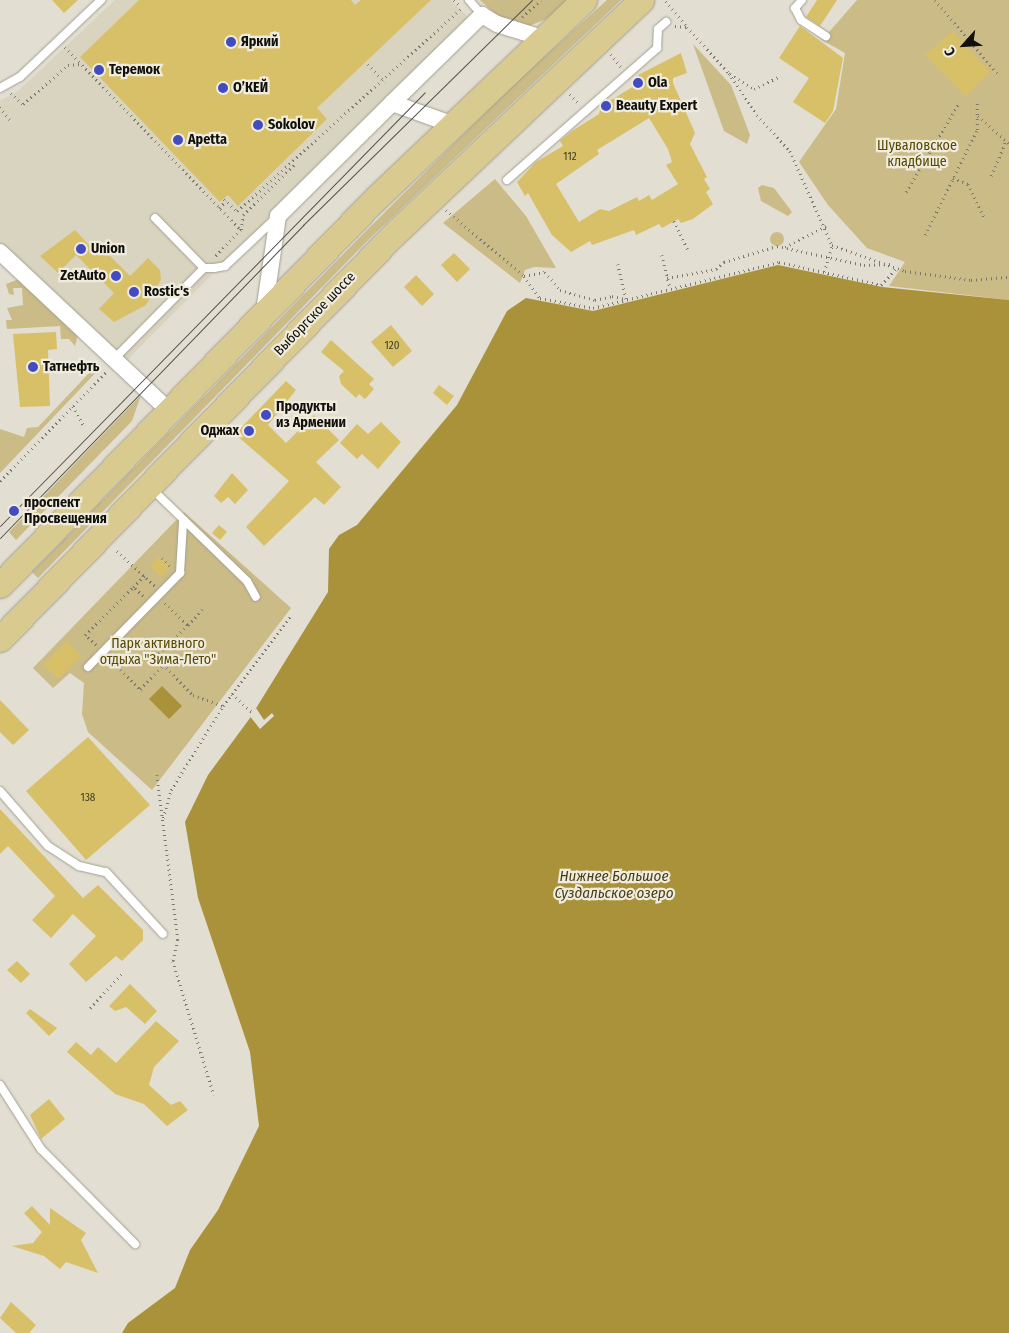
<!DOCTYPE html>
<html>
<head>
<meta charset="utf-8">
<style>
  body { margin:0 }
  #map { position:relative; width:1009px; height:1333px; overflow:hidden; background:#e2ded1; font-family:"Fira Sans Condensed",sans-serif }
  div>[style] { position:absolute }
  .built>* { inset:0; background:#d9d4bf }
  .green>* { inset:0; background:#cabb87 }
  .round { border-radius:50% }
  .water>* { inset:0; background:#aa923b }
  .pier>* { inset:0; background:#e2ded1 }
  .building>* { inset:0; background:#d8c069 }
  .path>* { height:2.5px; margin-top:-1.25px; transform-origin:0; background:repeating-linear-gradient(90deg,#7c7970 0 1px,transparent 0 5px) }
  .roads { filter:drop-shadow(0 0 1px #a29f92) drop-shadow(0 0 1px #a29f92) }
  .service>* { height:8px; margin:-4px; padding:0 4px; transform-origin:4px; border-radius:4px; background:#fff }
  .minor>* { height:16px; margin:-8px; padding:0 8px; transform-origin:8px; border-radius:8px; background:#fff }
  .primary>* { height:25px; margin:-12.5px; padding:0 12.5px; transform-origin:12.5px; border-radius:12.5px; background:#d9ca8f }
  .tram>* { height:1px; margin:-0.5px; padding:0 0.5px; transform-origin:0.5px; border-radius:0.5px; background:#504e47 }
  .dots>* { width:14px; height:14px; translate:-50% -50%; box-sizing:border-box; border:2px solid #efecde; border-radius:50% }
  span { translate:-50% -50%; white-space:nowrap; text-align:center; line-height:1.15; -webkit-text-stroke:4.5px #efecde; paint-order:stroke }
  .number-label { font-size:11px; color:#433c22 }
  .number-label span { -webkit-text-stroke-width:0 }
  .poi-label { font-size:14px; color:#11100b; font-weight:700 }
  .left { translate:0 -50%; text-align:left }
  .right { translate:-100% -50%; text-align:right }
  .park-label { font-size:14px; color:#584700 }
  .street-label { font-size:14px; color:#11100b }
  .water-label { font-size:15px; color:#483d18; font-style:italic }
  .north { position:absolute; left:939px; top:20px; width:50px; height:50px; -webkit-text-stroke:4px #efecde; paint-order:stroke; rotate:244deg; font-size:14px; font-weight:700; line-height:20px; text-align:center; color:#11100b }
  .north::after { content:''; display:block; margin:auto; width:18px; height:22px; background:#11100b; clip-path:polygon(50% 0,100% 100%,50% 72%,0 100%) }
</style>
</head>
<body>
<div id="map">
  <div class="built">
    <div style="clip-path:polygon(115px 0,451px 0,469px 18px,124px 363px,0 242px,0 101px,18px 91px)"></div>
  </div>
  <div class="green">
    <div style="clip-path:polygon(480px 0,569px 0,551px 17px,529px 26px,497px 16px)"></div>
    <div style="clip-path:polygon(607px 0,621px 0,367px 241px,38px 578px,32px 572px,362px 235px,510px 88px)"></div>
    <div style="clip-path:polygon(857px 0,1009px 0,1009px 300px,889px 286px,905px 262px,867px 248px,828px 205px,799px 162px,836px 109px,845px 53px,822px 40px)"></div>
    <div style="clip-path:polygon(693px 44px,731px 85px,750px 135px,747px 144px,724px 131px)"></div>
    <div style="clip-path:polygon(495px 179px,526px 216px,556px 268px,534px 267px,525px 270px,520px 283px,443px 223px)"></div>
    <div style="clip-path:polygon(762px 185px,774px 188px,792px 212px,788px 216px,761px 201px,758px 188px)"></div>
    <div class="round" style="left:770px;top:232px;width:14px;height:14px"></div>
    <div style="clip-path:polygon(19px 279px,78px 335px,75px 346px,69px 339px,61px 339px,60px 326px,7px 329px,6px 320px,12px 320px,7px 308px,23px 305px,22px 288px,13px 288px,14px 295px,9px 294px,6px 284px)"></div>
    <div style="clip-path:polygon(102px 366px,0 473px,0 429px,24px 437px,27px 428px,38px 427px,92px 370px)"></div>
    <div style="clip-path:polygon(141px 395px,132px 421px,16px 540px,9px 532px)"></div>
    <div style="clip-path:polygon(184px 512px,291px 608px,152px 790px,88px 732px,82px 714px,84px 683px,70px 673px,53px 688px,33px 668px)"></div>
  </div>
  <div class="water">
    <div style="clip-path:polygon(778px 265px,882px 287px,1009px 300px,1009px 1333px,122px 1333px,128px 1323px,175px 1288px,190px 1250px,218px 1210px,259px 1126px,250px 1052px,198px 898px,185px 822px,208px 775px,250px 718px,328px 592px,329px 549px,339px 535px,357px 525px,457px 405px,507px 311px,526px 298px,593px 311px)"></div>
    <div style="clip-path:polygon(162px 686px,182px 706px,169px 719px,149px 699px)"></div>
  </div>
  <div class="pier">
    <div style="clip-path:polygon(256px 708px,264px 720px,272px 713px,274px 716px,260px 729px,249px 715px)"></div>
  </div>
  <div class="building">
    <div style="clip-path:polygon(52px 0,78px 0,64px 13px)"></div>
    <div style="clip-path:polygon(139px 0,351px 0,355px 5px,361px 0,431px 0,317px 108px,327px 119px,238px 206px,228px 195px,220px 202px,80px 57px)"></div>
    <div style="clip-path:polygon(817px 0,837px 0,820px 26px,806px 17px)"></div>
    <div style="clip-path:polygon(800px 26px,843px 58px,833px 111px,825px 123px,793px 102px,809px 78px,779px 58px)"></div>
    <div style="clip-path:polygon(953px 31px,990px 72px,966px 96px,925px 55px)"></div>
    <div style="clip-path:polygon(evenodd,681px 53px,687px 73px,673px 78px,673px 83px,695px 133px,690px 144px,707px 177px,704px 179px,710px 189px,706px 192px,713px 204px,693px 219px,681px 223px,678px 219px,662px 228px,659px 224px,636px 235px,634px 230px,592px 245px,590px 241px,571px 252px,552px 235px,528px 193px,525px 196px,517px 182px,536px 162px,563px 146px,560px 141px,572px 131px,599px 114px,601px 106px,636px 85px,638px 75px,681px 53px,649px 118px,668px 149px,672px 162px,666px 165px,678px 184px,652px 200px,649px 195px,639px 201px,637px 197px,609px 211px,600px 209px,579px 222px,556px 184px,599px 154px,597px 150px,649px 118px)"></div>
    <div style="clip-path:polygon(75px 230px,90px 246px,95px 241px,130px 276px,148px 258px,160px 270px,161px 280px,146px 305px,114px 322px,99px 309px,114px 293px,76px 255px,58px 273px,40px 256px)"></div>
    <div style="clip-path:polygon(454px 253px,470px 269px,457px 282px,441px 265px)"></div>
    <div style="clip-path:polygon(416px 275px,434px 294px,422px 306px,404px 287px)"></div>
    <div style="clip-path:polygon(391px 325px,412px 351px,393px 367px,371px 342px)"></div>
    <div style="clip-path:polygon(56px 332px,57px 349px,48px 350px,50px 406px,20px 407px,13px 334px)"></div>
    <div style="clip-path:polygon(331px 340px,374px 379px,369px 384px,374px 389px,365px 399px,359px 394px,356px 398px,341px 384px,339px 376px,344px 371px,321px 352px)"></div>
    <div style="clip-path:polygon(286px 381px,296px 390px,268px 425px,286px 443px,314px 415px,339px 440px,316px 462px,341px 487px,324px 505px,315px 497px,264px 546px,246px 527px,289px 481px,235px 434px)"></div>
    <div style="clip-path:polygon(439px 385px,454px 396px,447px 405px,433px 393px)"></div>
    <div style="clip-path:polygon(381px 422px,401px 442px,378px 469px,362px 454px,357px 459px,340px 443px,357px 424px,368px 434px)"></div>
    <div style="clip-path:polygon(232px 473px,248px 490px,235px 504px,228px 497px,221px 503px,214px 496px)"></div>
    <div style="clip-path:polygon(219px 525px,227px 532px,220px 540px,212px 533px)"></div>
    <div style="clip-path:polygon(159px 557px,170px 567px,161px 577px,150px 566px)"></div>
    <div style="clip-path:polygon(67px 641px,81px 656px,58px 679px,43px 665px)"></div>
    <div style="clip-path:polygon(0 700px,29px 730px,13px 745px,0 732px)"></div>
    <div style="clip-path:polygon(88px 737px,150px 805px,86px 860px,26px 791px)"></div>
    <div style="clip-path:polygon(0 809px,83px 898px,98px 885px,143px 930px,143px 940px,122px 961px,116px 956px,86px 982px,69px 964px,96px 936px,73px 914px,51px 938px,32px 920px,55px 896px,8px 846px,0 854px)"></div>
    <div style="clip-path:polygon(17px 961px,30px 974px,21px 983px,7px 970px)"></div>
    <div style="clip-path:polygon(130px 984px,157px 1011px,145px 1024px,126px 1007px,115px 1011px,109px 1006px)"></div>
    <div style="clip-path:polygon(30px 1009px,57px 1028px,49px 1036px,26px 1013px)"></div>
    <div style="clip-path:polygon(156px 1021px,179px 1041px,154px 1067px,149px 1085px,171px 1105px,180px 1101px,188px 1110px,167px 1126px,144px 1104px,115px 1094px,67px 1052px,76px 1042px,91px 1055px,98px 1047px,116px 1063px)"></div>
    <div style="clip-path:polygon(49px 1099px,65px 1119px,41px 1139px,30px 1115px)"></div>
    <div style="clip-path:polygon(32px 1206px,50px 1225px,50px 1208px,86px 1233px,81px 1240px,98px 1273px,66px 1262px,60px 1269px,44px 1256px,12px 1246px,33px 1243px,42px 1232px,24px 1213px)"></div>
    <div style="clip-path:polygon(11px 1302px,36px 1325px,29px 1333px,16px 1333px,0 1318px)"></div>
  </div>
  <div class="path">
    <div style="left:454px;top:0;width:7px;rotate:45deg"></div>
    <div style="left:935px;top:0;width:99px;rotate:49.5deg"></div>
    <div style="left:666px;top:1px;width:32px;rotate:51deg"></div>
    <div style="left:522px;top:17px;width:25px;rotate:-42deg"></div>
    <div style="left:675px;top:26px;width:12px;rotate:5deg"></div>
    <div style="left:687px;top:27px;width:62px;rotate:47.6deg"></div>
    <div style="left:729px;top:73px;width:50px;rotate:56.3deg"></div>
    <div style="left:757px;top:115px;width:49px;rotate:47.5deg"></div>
    <div style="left:790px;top:151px;width:103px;rotate:65.9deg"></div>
    <div style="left:832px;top:245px;width:77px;rotate:19.6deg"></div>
    <div style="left:905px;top:271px;width:67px;rotate:7.8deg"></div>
    <div style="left:971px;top:280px;width:38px;rotate:-5deg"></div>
    <div style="left:65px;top:47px;width:254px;rotate:46.1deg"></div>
    <div style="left:241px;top:230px;width:39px;rotate:134deg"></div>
    <div style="left:611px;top:54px;width:16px;rotate:52deg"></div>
    <div style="left:368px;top:64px;width:25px;rotate:47deg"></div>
    <div style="left:730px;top:74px;width:28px;rotate:32deg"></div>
    <div style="left:754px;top:89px;width:28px;rotate:-26deg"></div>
    <div style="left:11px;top:93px;width:16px;rotate:43deg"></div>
    <div style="left:23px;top:104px;width:60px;rotate:-40.9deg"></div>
    <div style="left:68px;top:65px;width:12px;rotate:-5deg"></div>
    <div style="left:570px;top:94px;width:15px;rotate:48deg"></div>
    <div style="left:0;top:107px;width:16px;rotate:52deg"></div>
    <div style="left:978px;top:116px;width:41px;rotate:41.1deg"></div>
    <div style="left:991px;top:176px;width:38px;rotate:-67deg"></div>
    <div style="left:953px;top:178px;width:16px;rotate:22deg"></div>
    <div style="left:968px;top:184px;width:37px;rotate:64deg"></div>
    <div style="left:906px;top:192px;width:104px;rotate:-59.2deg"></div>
    <div style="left:224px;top:199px;width:18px;rotate:43deg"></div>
    <div style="left:237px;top:211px;width:303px;rotate:-42.1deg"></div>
    <div style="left:219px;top:208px;width:10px;rotate:-45deg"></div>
    <div style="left:446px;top:210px;width:102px;rotate:40.2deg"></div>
    <div style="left:524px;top:276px;width:21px;rotate:-11deg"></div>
    <div style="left:545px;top:272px;width:23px;rotate:50deg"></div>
    <div style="left:560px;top:290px;width:36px;rotate:16deg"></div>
    <div style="left:595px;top:300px;width:17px;rotate:-13deg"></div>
    <div style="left:612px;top:296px;width:13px;rotate:13deg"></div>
    <div style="left:674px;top:221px;width:32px;rotate:64deg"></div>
    <div style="left:241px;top:230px;width:15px;rotate:-82deg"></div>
    <div style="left:243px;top:215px;width:74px;rotate:-44.5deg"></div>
    <div style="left:925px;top:235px;width:117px;rotate:-63.7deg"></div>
    <div style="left:977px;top:130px;width:30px;rotate:-90deg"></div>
    <div style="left:785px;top:247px;width:46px;rotate:-27.1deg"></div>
    <div style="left:662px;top:255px;width:34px;rotate:76deg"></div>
    <div style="left:618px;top:264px;width:36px;rotate:77deg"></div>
    <div style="left:824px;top:272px;width:28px;rotate:-73deg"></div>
    <div style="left:524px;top:276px;width:27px;rotate:54deg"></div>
    <div style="left:540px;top:298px;width:54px;rotate:10.7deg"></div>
    <div style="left:593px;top:308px;width:192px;rotate:-13.9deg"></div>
    <div style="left:779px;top:262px;width:105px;rotate:12.7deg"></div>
    <div style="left:881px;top:285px;width:25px;rotate:-47deg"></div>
    <div style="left:667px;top:278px;width:50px;rotate:-10.4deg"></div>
    <div style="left:716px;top:269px;width:11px;rotate:-41deg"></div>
    <div style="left:724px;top:262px;width:55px;rotate:-16.8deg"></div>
    <div style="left:777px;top:246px;width:89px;rotate:12.3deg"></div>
    <div style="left:864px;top:265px;width:26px;rotate:-2deg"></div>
    <div style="left:73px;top:406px;width:23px;rotate:61deg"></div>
    <div style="left:0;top:481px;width:153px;rotate:-45.8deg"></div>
    <div style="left:117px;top:551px;width:52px;rotate:42.6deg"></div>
    <div style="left:162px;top:558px;width:13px;rotate:45deg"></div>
    <div style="left:143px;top:596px;width:13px;rotate:-138deg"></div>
    <div style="left:133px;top:587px;width:16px;rotate:-45deg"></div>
    <div style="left:165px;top:603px;width:32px;rotate:44deg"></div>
    <div style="left:188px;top:625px;width:45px;rotate:135deg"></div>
    <div style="left:156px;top:657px;width:53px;rotate:45.8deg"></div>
    <div style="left:193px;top:695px;width:32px;rotate:20deg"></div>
    <div style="left:223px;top:706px;width:15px;rotate:-53deg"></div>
    <div style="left:232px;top:694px;width:27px;rotate:42deg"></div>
    <div style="left:188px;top:625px;width:23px;rotate:-47deg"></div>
    <div style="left:96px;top:645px;width:15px;rotate:-138deg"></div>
    <div style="left:85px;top:635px;width:68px;rotate:-45deg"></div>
    <div style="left:110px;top:659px;width:45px;rotate:45deg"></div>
    <div style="left:140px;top:689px;width:33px;rotate:-46deg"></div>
    <div style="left:232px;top:694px;width:98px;rotate:-52.9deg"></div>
    <div style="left:157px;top:775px;width:166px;rotate:82.7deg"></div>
    <div style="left:178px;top:940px;width:22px;rotate:103deg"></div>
    <div style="left:173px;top:961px;width:140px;rotate:73deg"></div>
    <div style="left:163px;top:818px;width:29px;rotate:-74deg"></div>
    <div style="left:171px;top:790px;width:99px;rotate:-58.2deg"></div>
    <div style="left:90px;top:1008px;width:50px;rotate:-47.4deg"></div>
  </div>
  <div class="roads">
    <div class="service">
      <div style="left:469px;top:0;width:20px;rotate:49deg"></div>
      <div style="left:802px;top:0;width:11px;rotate:131deg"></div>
      <div style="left:795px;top:8px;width:13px;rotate:63deg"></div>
      <div style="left:801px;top:20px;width:30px;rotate:33deg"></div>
      <div style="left:0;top:88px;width:23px;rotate:-29deg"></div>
      <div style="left:20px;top:77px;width:112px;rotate:-43.5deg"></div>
      <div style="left:507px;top:180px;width:200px;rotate:-41.3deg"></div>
      <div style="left:657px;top:48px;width:19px;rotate:-87deg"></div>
      <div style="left:658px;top:29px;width:11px;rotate:-41deg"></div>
      <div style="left:155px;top:218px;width:70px;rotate:45.6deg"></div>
      <div style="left:204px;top:268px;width:10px"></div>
      <div style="left:214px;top:268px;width:11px;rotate:-10deg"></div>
      <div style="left:225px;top:266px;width:69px;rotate:-43.2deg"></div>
      <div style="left:114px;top:359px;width:128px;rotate:-45.3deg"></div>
      <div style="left:152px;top:489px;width:132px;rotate:44.1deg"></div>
      <div style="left:247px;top:581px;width:18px;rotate:61deg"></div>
      <div style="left:88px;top:667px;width:132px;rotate:-45.6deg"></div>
      <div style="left:180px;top:573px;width:51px;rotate:-86.6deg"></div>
      <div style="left:0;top:791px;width:73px;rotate:48.9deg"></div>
      <div style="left:48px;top:846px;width:37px;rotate:33deg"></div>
      <div style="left:79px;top:866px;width:28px;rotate:13deg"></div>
      <div style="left:106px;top:872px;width:84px;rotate:47.4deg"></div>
      <div style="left:0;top:1085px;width:76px;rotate:57.4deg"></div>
      <div style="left:41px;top:1149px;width:134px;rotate:45.3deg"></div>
    </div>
    <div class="minor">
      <div style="left:392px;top:103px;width:63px;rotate:19.6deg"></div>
      <div style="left:0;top:252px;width:231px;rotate:43.2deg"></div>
      <div style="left:264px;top:312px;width:97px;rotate:-81.7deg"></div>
      <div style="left:278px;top:216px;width:161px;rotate:-44.7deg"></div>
      <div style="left:392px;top:103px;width:126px;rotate:-44.4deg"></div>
      <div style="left:482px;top:15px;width:17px;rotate:31deg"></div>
      <div style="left:497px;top:24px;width:47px;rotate:17.3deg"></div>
    </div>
    <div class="primary">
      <div style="left:0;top:585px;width:538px;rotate:-45.83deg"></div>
      <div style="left:375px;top:199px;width:289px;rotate:-43.6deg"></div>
      <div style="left:0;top:639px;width:566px;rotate:-45.79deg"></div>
      <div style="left:395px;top:233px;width:339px;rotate:-43.4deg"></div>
    </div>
  </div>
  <div class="tram">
    <div style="left:0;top:526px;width:607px;rotate:-45.6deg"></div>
    <div style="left:0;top:538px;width:436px;rotate:-45.9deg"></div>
    <div style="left:303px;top:225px;width:321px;rotate:-44.5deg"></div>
  </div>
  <div class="dots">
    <div style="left:231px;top:42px;background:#424bc0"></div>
    <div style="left:99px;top:70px;background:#424bc0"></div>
    <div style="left:638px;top:83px;background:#424bc0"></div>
    <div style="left:223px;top:88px;background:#424bc0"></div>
    <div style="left:606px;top:106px;background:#424bc0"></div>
    <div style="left:258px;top:125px;background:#424bc0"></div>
    <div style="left:178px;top:140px;background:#424bc0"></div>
    <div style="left:81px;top:249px;background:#424bc0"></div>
    <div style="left:116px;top:276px;background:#424bc0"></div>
    <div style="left:134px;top:292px;background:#424bc0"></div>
    <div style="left:33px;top:367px;background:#424bc0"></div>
    <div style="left:266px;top:415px;background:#424bc0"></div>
    <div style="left:249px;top:431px;background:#424bc0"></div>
    <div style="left:14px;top:511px;background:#424bc0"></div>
  </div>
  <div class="number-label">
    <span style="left:570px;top:157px">112</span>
    <span style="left:392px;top:346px">120</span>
    <span style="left:88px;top:798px">138</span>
  </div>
  <div class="poi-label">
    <span class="left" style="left:241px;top:42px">Яркий</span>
    <span class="left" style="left:109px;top:70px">Теремок</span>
    <span class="left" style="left:648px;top:83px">Ola</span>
    <span class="left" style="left:233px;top:88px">О’КЕЙ</span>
    <span class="left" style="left:616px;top:106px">Beauty Expert</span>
    <span class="left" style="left:268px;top:125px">Sokolov</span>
    <span class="left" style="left:188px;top:140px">Apetta</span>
    <span class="left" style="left:91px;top:249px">Union</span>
    <span class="right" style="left:106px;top:276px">ZetAuto</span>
    <span class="left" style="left:144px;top:292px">Rostic's</span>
    <span class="left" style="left:43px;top:367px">Татнефть</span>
    <span class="left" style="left:276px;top:415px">Продукты<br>из Армении</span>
    <span class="right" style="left:239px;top:431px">Оджах</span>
    <span class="left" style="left:24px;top:511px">проспект<br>Просвещения</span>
  </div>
  <div class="park-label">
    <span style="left:917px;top:154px">Шуваловское<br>кладбище</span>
    <span style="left:158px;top:652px">Парк активного<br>отдыха "Зима-Лето"</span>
  </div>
  <div class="street-label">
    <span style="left:315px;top:314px;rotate:-46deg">Выборгское шоссе</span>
  </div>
  <div class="water-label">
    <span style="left:614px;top:885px">Нижнее Большое<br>Суздальское озеро</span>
  </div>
  <div class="north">С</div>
</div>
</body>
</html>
